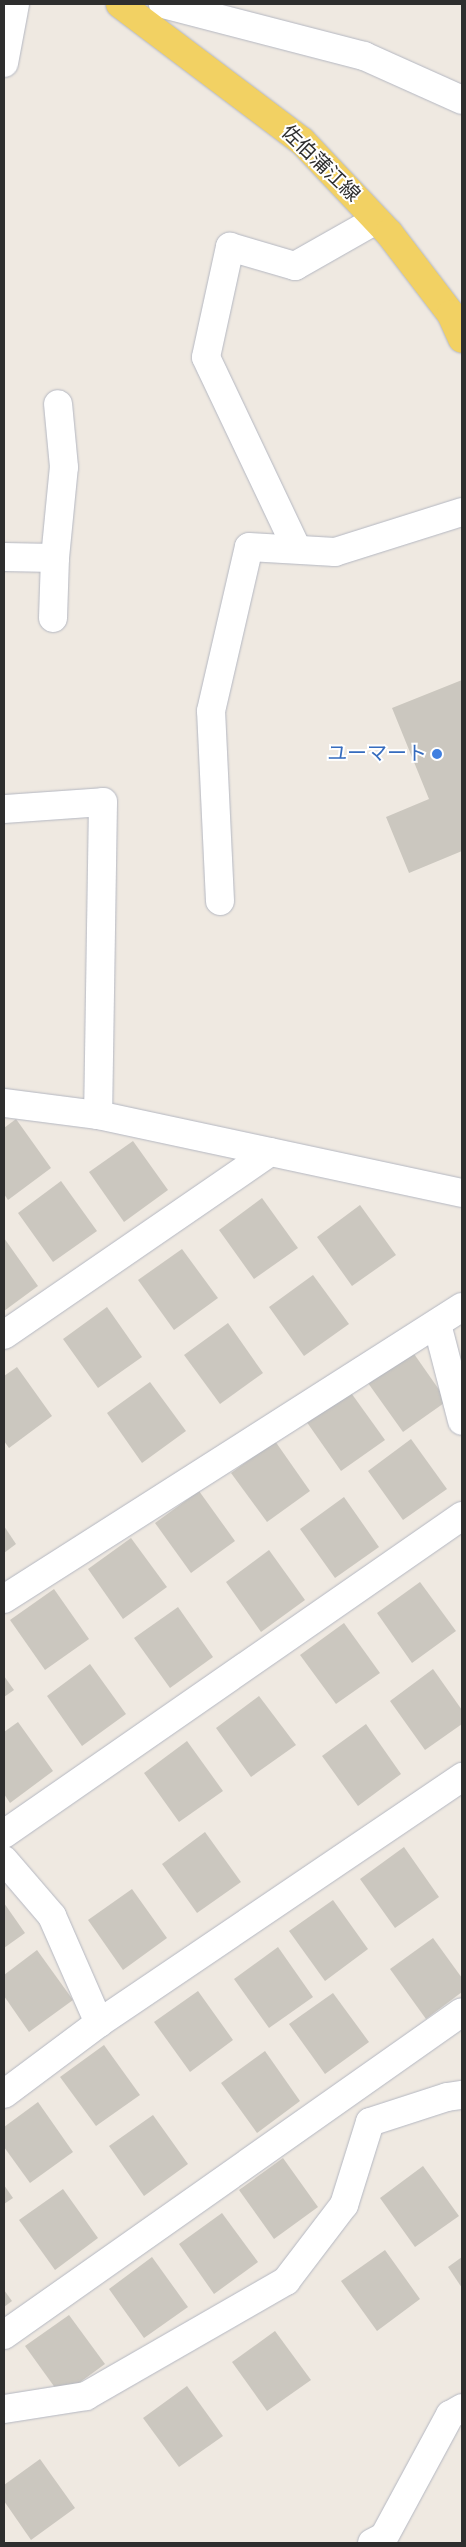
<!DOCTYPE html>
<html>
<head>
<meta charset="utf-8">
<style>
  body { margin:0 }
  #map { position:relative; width:466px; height:2547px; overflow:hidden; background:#efe9e1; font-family:"Alegreya Sans","Noto Sans JP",sans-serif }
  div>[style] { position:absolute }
  .building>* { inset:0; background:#cbc7bf }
  .roads { filter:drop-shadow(0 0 1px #b4b7c1) drop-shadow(0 0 1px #b4b7c1) }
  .street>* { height:28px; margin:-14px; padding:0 14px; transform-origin:14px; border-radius:14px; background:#fff }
  .primary>* { height:28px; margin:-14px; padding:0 14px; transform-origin:14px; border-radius:14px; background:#f2d163 }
  .dots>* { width:14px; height:14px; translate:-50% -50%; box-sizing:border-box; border:2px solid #fff; border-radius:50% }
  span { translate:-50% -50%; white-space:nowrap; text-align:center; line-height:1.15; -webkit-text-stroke:4px #fff; paint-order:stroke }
  .street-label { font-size:20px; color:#2e2e2e }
  .shop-label { font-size:20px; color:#366cbe }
  .right { translate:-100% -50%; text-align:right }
  .frame { position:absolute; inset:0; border:5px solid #2e2e2e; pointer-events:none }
</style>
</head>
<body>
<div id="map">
  <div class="building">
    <div style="clip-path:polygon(462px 680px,462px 851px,409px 873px,386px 817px,429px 799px,392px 708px)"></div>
    <div style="clip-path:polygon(16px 1119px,51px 1168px,8px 1200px,4px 1194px,4px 1128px)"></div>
    <div style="clip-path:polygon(133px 1141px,168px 1190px,124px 1222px,89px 1172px)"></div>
    <div style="clip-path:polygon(61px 1181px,97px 1231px,53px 1262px,18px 1213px)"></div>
    <div style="clip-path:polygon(262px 1198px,298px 1248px,254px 1279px,219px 1230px)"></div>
    <div style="clip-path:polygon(360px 1205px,396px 1255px,352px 1286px,317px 1237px)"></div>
    <div style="clip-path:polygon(4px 1238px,38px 1286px,4px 1311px)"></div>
    <div style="clip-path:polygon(182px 1249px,218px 1298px,174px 1330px,138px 1280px)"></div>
    <div style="clip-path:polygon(313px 1275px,349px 1324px,304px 1356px,269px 1307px)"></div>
    <div style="clip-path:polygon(107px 1307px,142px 1357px,98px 1388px,63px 1339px)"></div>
    <div style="clip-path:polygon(228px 1323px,263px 1373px,220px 1404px,184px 1355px)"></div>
    <div style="clip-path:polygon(412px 1351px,447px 1401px,403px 1432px,368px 1383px)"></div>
    <div style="clip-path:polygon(17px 1367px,52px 1416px,9px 1448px,4px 1441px,4px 1376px)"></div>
    <div style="clip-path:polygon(150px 1382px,186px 1431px,142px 1463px,107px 1413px)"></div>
    <div style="clip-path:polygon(349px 1390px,385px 1440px,341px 1471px,306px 1421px)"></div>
    <div style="clip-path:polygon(411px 1439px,447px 1489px,403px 1520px,368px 1471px)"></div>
    <div style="clip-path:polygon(275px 1441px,310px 1491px,267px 1522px,231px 1473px)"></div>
    <div style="clip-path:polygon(199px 1491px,235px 1541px,191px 1573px,155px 1523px)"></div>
    <div style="clip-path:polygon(344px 1497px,379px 1547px,335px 1578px,300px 1529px)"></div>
    <div style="clip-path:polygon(4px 1526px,16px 1544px,4px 1553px)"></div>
    <div style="clip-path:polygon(131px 1538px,167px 1587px,123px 1619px,88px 1569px)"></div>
    <div style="clip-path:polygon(269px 1550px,305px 1600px,261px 1632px,226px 1582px)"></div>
    <div style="clip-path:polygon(420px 1582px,456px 1631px,412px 1663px,377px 1613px)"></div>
    <div style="clip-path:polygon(54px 1589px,89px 1639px,45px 1670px,10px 1620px)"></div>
    <div style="clip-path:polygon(178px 1607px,213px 1657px,170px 1688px,134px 1638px)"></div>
    <div style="clip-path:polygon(344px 1623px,380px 1673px,336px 1704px,300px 1655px)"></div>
    <div style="clip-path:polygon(90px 1664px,126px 1714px,82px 1746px,47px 1696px)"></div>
    <div style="clip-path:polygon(433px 1669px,462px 1710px,462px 1724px,425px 1750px,390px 1701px)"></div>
    <div style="clip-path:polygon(4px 1676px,14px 1690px,4px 1697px)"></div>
    <div style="clip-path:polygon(259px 1696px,296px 1745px,251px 1777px,216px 1728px)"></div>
    <div style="clip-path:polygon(18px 1722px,53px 1771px,10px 1803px,4px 1794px,4px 1732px)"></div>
    <div style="clip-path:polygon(366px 1724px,401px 1774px,358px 1806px,322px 1756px)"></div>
    <div style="clip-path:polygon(187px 1741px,223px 1791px,179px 1822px,144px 1773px)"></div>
    <div style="clip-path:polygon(205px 1832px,241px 1882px,197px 1913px,162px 1864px)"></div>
    <div style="clip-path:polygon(404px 1847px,439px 1897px,395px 1928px,360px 1879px)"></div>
    <div style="clip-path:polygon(132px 1889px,167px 1938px,123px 1970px,88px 1920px)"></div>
    <div style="clip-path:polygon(333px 1900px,368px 1949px,325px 1981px,289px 1931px)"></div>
    <div style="clip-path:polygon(4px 1903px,25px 1933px,4px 1948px)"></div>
    <div style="clip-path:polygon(433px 1938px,462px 1978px,462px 1992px,426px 2019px,390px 1969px)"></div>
    <div style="clip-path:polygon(278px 1947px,313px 1997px,269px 2028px,234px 1979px)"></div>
    <div style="clip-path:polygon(37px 1950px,73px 2000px,29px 2032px,4px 1996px,4px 1975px)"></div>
    <div style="clip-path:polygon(198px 1991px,233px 2040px,190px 2072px,154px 2022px)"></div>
    <div style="clip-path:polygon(333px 1993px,369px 2042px,325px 2074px,289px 2024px)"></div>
    <div style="clip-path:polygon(104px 2045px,140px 2095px,96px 2126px,60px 2077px)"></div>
    <div style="clip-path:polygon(265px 2051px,300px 2101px,257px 2133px,221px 2083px)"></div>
    <div style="clip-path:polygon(38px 2102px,73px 2152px,30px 2183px,4px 2147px,4px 2127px)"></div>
    <div style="clip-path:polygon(153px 2115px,188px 2164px,144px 2196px,109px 2146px)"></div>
    <div style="clip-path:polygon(283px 2158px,318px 2207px,274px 2239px,239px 2190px)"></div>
    <div style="clip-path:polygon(423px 2166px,459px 2216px,415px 2247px,380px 2198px)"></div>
    <div style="clip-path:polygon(4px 2185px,13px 2198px,4px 2204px)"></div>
    <div style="clip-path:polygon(63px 2189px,98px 2238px,55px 2270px,19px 2220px)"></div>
    <div style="clip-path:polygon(222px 2213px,258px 2262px,214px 2294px,179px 2244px)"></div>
    <div style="clip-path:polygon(385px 2250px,420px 2299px,377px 2331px,341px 2281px)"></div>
    <div style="clip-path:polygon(152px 2257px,188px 2307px,144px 2338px,109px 2289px)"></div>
    <div style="clip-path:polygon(462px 2257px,462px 2288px,448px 2267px)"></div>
    <div style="clip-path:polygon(4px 2290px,12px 2301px,4px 2307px)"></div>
    <div style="clip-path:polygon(69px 2315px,105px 2364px,61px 2396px,25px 2346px)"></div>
    <div style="clip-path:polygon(275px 2331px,311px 2380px,267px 2411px,232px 2362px)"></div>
    <div style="clip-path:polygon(187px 2386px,223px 2436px,179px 2467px,143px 2418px)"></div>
    <div style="clip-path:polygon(40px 2459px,75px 2508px,31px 2540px,4px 2501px,4px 2485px)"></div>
  </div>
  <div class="roads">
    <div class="street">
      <div style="left:163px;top:4px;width:208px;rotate:14.5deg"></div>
      <div style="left:364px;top:56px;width:107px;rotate:24.2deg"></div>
      <div style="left:4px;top:63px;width:60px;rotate:-79.4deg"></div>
      <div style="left:297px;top:549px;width:212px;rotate:-115.4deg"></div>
      <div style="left:206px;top:357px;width:113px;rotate:-77.7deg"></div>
      <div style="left:230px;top:247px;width:68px;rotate:16.3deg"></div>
      <div style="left:295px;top:266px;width:93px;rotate:-29.6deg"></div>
      <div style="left:4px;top:557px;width:51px;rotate:1.1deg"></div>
      <div style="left:53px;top:618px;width:60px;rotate:-88.1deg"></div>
      <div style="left:55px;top:558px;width:91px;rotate:-84.4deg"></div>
      <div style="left:64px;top:467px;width:63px;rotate:-95.4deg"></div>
      <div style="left:4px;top:809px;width:99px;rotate:-4deg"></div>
      <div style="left:103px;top:802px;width:313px;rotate:90.9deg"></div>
      <div style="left:220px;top:901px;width:190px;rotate:-92.7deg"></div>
      <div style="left:211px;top:711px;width:168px;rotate:-77deg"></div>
      <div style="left:249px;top:547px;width:86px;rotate:3.3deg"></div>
      <div style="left:335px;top:552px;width:133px;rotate:-17.5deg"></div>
      <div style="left:4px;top:1103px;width:95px;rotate:7.3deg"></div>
      <div style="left:98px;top:1115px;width:372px;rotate:12.1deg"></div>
      <div style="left:437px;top:1324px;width:100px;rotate:75.5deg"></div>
      <div style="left:4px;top:1335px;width:323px;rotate:-34.5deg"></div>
      <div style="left:4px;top:1599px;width:543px;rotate:-32.52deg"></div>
      <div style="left:4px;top:1834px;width:558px;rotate:-34.77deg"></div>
      <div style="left:4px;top:1860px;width:74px;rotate:49.4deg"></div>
      <div style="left:52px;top:1916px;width:117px;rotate:66.3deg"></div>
      <div style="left:4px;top:2094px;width:119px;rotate:-36.8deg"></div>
      <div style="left:99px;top:2023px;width:439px;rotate:-34.1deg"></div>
      <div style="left:4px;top:2335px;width:560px;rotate:-35.19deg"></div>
      <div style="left:4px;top:2409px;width:83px;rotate:-9deg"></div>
      <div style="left:86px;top:2396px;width:231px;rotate:-29.9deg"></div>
      <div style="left:286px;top:2281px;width:96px;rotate:-52.7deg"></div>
      <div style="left:344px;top:2205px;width:87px;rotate:-72.6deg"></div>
      <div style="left:370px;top:2122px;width:81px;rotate:-18deg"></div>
      <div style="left:447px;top:2097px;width:15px;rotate:-8deg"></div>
      <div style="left:372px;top:2543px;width:13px;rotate:-27deg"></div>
      <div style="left:384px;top:2537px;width:139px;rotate:-61.6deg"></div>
      <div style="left:450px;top:2415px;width:14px;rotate:-30deg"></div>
    </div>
    <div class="primary">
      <div style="left:120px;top:4px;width:228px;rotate:37deg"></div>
      <div style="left:302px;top:141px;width:127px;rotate:46.6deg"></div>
      <div style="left:389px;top:233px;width:102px;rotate:52.6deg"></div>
      <div style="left:451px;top:314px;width:27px;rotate:66deg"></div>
    </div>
  </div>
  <div class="dots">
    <div style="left:437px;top:754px;background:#3f7fe0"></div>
  </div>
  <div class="street-label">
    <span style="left:320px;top:164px;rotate:44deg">佐伯蒲江線</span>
  </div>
  <div class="shop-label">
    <span class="right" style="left:427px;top:754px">ユーマート</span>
  </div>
  <div class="frame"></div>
</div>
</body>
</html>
